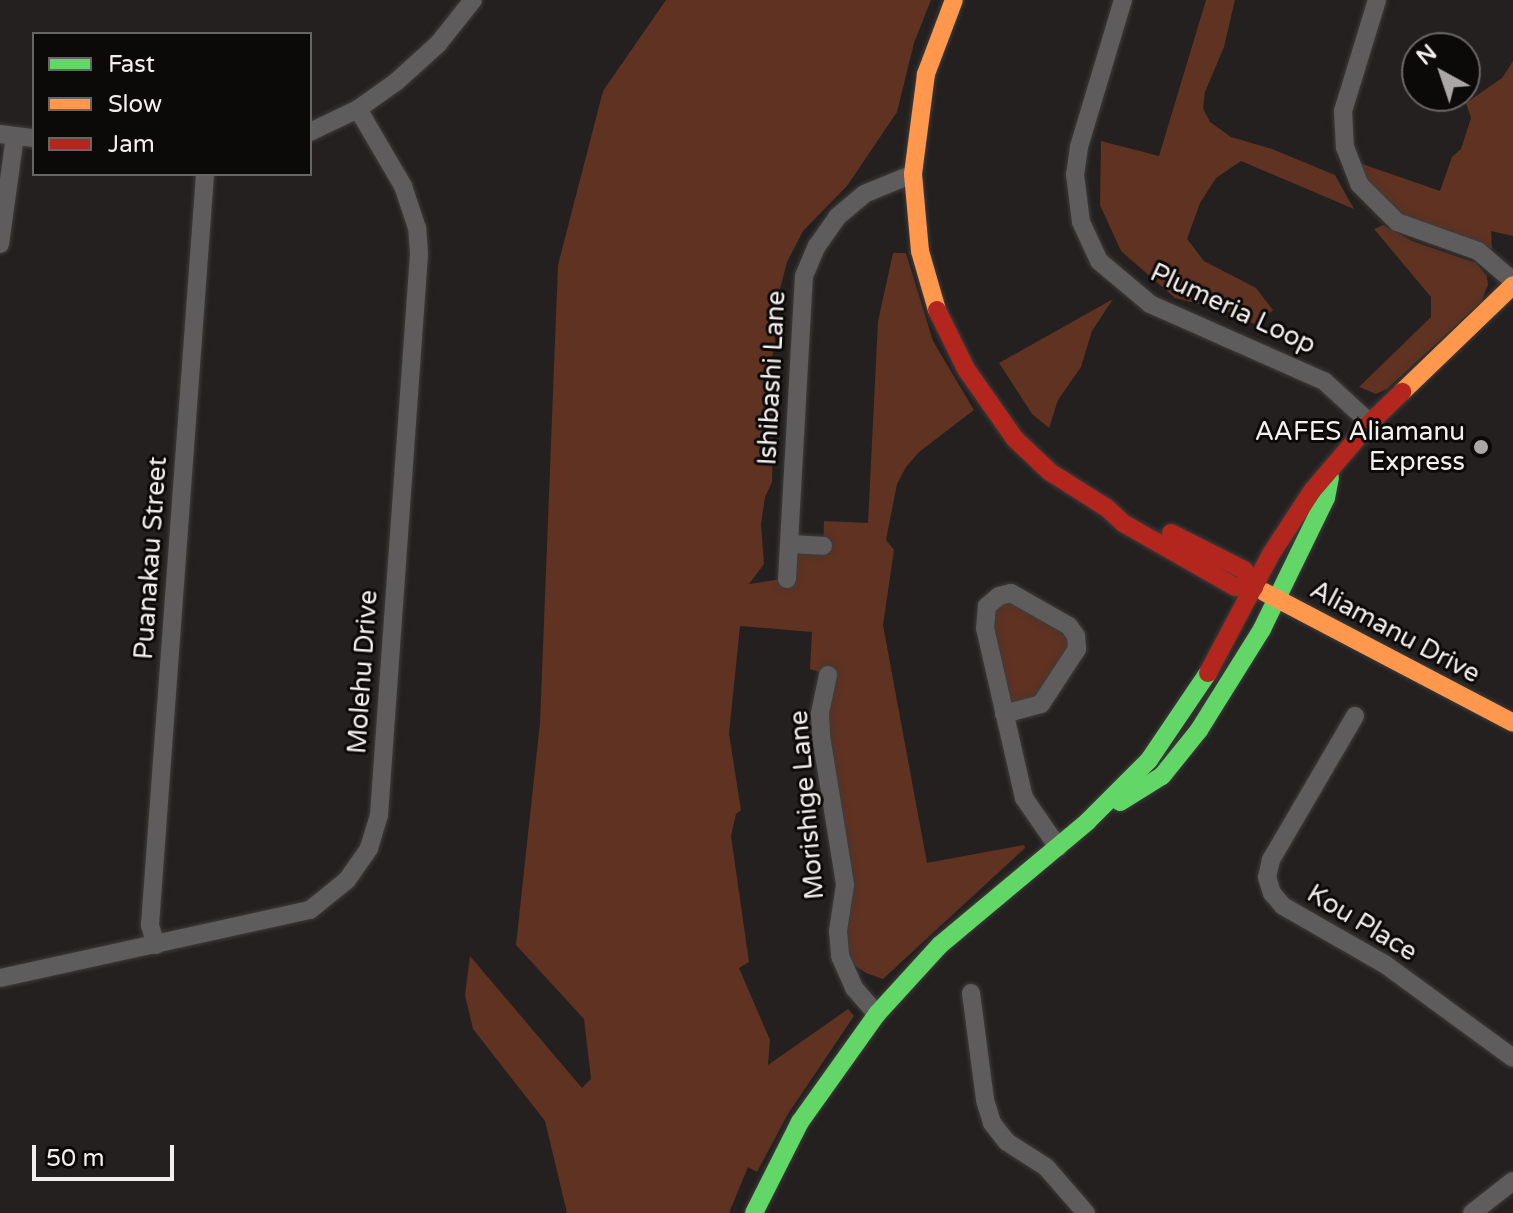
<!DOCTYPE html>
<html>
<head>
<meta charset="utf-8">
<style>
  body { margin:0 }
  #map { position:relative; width:1513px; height:1213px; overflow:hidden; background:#23201f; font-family:"Varela Round",sans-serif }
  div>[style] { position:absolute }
  .green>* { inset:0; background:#5f3222 }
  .roads { filter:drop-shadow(0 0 2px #3e3b3a) drop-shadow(0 0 2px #3e3b3a) }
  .street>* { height:18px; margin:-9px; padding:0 9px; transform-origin:9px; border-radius:9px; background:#5e5c5c }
  .fast>* { height:18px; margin:-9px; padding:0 9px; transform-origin:9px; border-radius:9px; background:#63d668 }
  .slow>* { height:18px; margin:-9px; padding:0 9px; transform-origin:9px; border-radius:9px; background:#ff974d }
  .jam>* { height:18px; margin:-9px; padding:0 9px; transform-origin:9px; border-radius:9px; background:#b3261e }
  .dots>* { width:22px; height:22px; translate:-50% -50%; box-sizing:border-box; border:4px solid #0c0a09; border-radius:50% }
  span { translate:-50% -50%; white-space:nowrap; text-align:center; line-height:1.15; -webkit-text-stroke:6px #0c0a09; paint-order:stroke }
  .street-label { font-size:26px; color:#f3efee }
  .poi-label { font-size:26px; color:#f3efee }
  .right { translate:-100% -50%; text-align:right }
  .legend { position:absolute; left:32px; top:32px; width:280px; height:144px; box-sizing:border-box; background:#0c0a09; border:2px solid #686665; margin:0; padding:10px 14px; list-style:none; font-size:24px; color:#f3efee }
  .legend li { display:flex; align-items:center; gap:16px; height:40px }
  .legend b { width:40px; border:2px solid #686665 }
  .north { position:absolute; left:1401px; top:32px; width:80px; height:80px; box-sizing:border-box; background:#0c0a09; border:2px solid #686665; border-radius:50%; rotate:320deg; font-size:22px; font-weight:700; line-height:32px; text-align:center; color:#f3efee }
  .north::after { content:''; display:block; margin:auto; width:28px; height:36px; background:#aaa7a6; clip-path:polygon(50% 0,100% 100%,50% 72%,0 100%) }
  .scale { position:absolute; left:32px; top:1145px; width:142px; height:36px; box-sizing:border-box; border:4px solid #f3efee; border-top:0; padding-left:10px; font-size:24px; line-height:28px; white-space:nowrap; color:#f3efee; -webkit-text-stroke:6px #0c0a09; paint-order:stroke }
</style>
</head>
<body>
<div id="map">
  <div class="green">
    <div style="clip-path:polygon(666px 0,931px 0,914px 43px,897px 112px,847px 186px,803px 231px,787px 262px,774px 312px,775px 343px,768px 376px,774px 397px,772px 482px,765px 497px,761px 524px,764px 564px,749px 584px,787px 578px,789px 544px,823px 546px,824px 521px,868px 523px,878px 321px,893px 253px,906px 253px,933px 341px,974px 410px,919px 452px,906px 467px,897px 484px,886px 540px,894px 550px,883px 625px,927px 863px,1024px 845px,1025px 848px,883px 979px,866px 973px,840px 956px,841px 918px,821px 736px,828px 675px,810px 669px,812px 632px,740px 626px,729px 734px,741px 810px,736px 814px,731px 836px,749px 962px,739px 968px,770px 1040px,768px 1065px,848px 1009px,854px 1016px,788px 1114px,757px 1172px,748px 1167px,729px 1213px,567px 1213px,545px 1121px,473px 1029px,465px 995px,470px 956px,582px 1088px,591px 1079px,584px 1019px,516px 945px,540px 723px,558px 265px,603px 91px)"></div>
    <div style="clip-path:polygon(1206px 0,1235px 0,1224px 47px,1205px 92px,1203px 108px,1210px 122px,1231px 137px,1272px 149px,1335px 175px,1354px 209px,1241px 161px,1216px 178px,1200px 203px,1187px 239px,1204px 261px,1256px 288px,1273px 310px,1257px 325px,1223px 310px,1175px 298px,1121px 251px,1100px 205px,1101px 141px,1159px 156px)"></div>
    <div style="clip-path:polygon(1513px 61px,1513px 236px,1491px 231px,1492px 248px,1485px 257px,1397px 222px,1348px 159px,1440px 191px,1452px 157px,1461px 149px,1471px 118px,1466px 103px,1502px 78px)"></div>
    <div style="clip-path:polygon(1383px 225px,1412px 241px,1476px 263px,1487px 276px,1488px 285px,1481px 302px,1387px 389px,1376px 394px,1359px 387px,1431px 317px,1431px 297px,1374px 229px)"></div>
    <div style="clip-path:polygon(1113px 299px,1092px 331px,1081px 367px,1058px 400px,1049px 428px,1032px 414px,999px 363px)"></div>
    <div style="clip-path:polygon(1002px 595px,1076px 636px,1048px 697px,1005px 714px,985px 628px)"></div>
  </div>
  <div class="roads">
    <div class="street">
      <div style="left:1123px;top:0;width:153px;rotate:106.7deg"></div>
      <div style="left:1079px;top:147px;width:27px;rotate:98deg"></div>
      <div style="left:1075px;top:174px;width:48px;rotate:82.9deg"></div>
      <div style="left:1081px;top:222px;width:43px;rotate:65.2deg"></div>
      <div style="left:1099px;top:261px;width:67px;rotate:40.1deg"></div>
      <div style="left:1150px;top:304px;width:190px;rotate:23.9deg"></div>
      <div style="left:1324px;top:381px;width:62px;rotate:42.4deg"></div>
      <div style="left:1377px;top:0;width:116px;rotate:107deg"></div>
      <div style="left:1343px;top:111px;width:36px;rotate:87deg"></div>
      <div style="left:1345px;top:147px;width:40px;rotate:69deg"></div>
      <div style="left:1359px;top:184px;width:54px;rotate:45deg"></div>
      <div style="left:1397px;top:222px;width:86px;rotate:19.7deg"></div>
      <div style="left:1478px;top:251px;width:46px;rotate:40.6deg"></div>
      <div style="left:310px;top:132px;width:53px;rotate:-25.6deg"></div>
      <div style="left:358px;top:109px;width:47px;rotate:-35.4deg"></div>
      <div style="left:396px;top:82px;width:57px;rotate:-42.1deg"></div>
      <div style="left:438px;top:44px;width:56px;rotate:-51.5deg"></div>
      <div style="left:0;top:134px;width:34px;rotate:7deg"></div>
      <div style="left:0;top:244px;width:109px;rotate:-82.1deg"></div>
      <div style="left:789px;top:544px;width:34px;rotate:3deg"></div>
      <div style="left:787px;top:579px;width:303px;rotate:-86.8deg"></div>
      <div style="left:804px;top:276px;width:33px;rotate:-67deg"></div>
      <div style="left:817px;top:246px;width:35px;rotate:-55deg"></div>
      <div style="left:837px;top:217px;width:35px;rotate:-40deg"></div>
      <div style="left:864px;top:194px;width:53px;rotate:-22.2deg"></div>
      <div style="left:828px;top:675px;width:40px;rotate:102deg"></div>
      <div style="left:820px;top:714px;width:22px;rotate:87deg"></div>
      <div style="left:821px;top:736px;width:151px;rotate:80.8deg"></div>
      <div style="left:845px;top:885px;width:47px;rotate:98.7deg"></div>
      <div style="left:838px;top:931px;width:25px;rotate:85deg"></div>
      <div style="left:840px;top:956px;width:35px;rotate:66deg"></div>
      <div style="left:854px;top:988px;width:35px;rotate:49deg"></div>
      <div style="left:1004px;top:714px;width:38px;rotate:-15deg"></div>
      <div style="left:1041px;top:704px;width:66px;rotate:-56.8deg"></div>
      <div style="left:1077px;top:649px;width:13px;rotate:-94deg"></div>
      <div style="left:1076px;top:636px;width:12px;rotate:-125deg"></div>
      <div style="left:1069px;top:626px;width:67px;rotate:-150.4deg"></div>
      <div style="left:1011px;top:593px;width:12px;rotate:166deg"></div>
      <div style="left:999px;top:596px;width:16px;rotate:140deg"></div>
      <div style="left:987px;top:606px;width:22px;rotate:95deg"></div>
      <div style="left:985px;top:628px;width:174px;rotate:77.1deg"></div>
      <div style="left:1024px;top:798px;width:60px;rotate:55.2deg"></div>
      <div style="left:1355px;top:716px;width:167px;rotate:120.3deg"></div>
      <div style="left:1271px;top:860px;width:17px;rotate:103deg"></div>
      <div style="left:1267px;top:877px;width:17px;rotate:73deg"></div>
      <div style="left:1272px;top:893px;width:17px;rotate:50deg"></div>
      <div style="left:1283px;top:906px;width:119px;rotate:29.8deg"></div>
      <div style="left:1386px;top:965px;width:157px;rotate:36.2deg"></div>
      <div style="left:156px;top:945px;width:21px;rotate:-107deg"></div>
      <div style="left:150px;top:925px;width:753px;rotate:-85.81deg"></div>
      <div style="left:0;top:978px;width:317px;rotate:-12.4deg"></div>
      <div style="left:310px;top:910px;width:48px;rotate:-39deg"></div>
      <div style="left:347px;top:880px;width:39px;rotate:-55deg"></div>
      <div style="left:369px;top:848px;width:34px;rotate:-73deg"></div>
      <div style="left:379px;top:815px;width:562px;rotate:-85.92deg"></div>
      <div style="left:419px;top:254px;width:26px;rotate:-94deg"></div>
      <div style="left:417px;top:228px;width:44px;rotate:-108.4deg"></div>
      <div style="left:403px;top:186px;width:89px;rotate:-120.3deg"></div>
      <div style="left:971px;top:993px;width:108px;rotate:82.5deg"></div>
      <div style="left:985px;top:1100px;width:24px;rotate:73deg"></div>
      <div style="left:992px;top:1123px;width:24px;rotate:52deg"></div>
      <div style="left:1007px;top:1142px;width:46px;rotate:32.7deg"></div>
      <div style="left:1046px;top:1167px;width:61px;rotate:49deg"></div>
      <div style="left:1472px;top:1213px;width:52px;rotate:-38deg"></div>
    </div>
    <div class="fast">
      <div style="left:1120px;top:802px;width:49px;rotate:-31.8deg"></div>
      <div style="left:1162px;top:776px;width:59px;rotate:-51.2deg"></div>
      <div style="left:1199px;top:730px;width:119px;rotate:-58deg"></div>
      <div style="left:1262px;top:629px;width:146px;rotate:-64deg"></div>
      <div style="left:1326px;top:498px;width:21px;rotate:-79deg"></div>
      <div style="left:754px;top:1213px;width:102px;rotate:-63.2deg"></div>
      <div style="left:800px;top:1122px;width:133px;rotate:-54.5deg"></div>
      <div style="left:877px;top:1014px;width:93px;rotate:-47.6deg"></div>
      <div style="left:940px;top:945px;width:192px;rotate:-39.9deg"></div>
      <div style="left:1087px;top:822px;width:88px;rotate:-45deg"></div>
      <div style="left:1149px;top:760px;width:105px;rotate:-55.9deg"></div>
    </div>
    <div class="slow">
      <div style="left:937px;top:310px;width:61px;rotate:-106.1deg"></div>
      <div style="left:920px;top:251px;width:77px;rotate:-95.2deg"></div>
      <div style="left:913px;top:174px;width:101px;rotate:-82.6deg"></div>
      <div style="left:926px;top:74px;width:79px;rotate:-69.3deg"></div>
      <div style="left:1402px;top:392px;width:154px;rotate:-43.9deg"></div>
      <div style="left:1264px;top:592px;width:281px;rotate:27.7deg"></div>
    </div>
    <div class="jam">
      <div style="left:937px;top:310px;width:66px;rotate:63.8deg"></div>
      <div style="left:966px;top:369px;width:85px;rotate:55deg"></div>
      <div style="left:1015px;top:439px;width:48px;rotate:43.3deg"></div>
      <div style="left:1050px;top:472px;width:67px;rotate:32.3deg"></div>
      <div style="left:1107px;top:508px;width:22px;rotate:43deg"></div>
      <div style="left:1123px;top:523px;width:129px;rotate:29.7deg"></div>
      <div style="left:1235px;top:587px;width:19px"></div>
      <div style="left:1171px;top:533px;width:82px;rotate:26.9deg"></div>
      <div style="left:1244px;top:570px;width:20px;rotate:60deg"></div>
      <div style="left:1208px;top:673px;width:135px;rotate:-62.1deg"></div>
      <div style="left:1271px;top:554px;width:75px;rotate:-56.9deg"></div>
      <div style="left:1312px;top:491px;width:89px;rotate:-49.5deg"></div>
      <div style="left:1370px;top:423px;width:45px;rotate:-44.1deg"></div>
    </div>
  </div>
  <div class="dots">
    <div style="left:1481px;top:447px;background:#aaa7a6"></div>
  </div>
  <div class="street-label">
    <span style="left:1233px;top:309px;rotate:25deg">Plumeria Loop</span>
    <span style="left:772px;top:378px;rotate:-87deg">Ishibashi Lane</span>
    <span style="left:151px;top:558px;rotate:-86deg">Puanakau Street</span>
    <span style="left:1395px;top:632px;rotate:28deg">Aliamanu Drive</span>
    <span style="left:363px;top:672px;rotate:-86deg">Molehu Drive</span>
    <span style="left:807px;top:805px;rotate:-95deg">Morishige Lane</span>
    <span style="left:1362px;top:923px;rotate:31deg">Kou Place</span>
  </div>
  <div class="poi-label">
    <span class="right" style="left:1465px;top:447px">AAFES Aliamanu<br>Express</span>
  </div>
  <ul class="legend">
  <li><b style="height:10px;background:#63d668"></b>Fast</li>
  <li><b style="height:10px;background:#ff974d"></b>Slow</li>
  <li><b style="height:10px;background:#b3261e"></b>Jam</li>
  </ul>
  <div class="north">N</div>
  <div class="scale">50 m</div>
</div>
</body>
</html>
